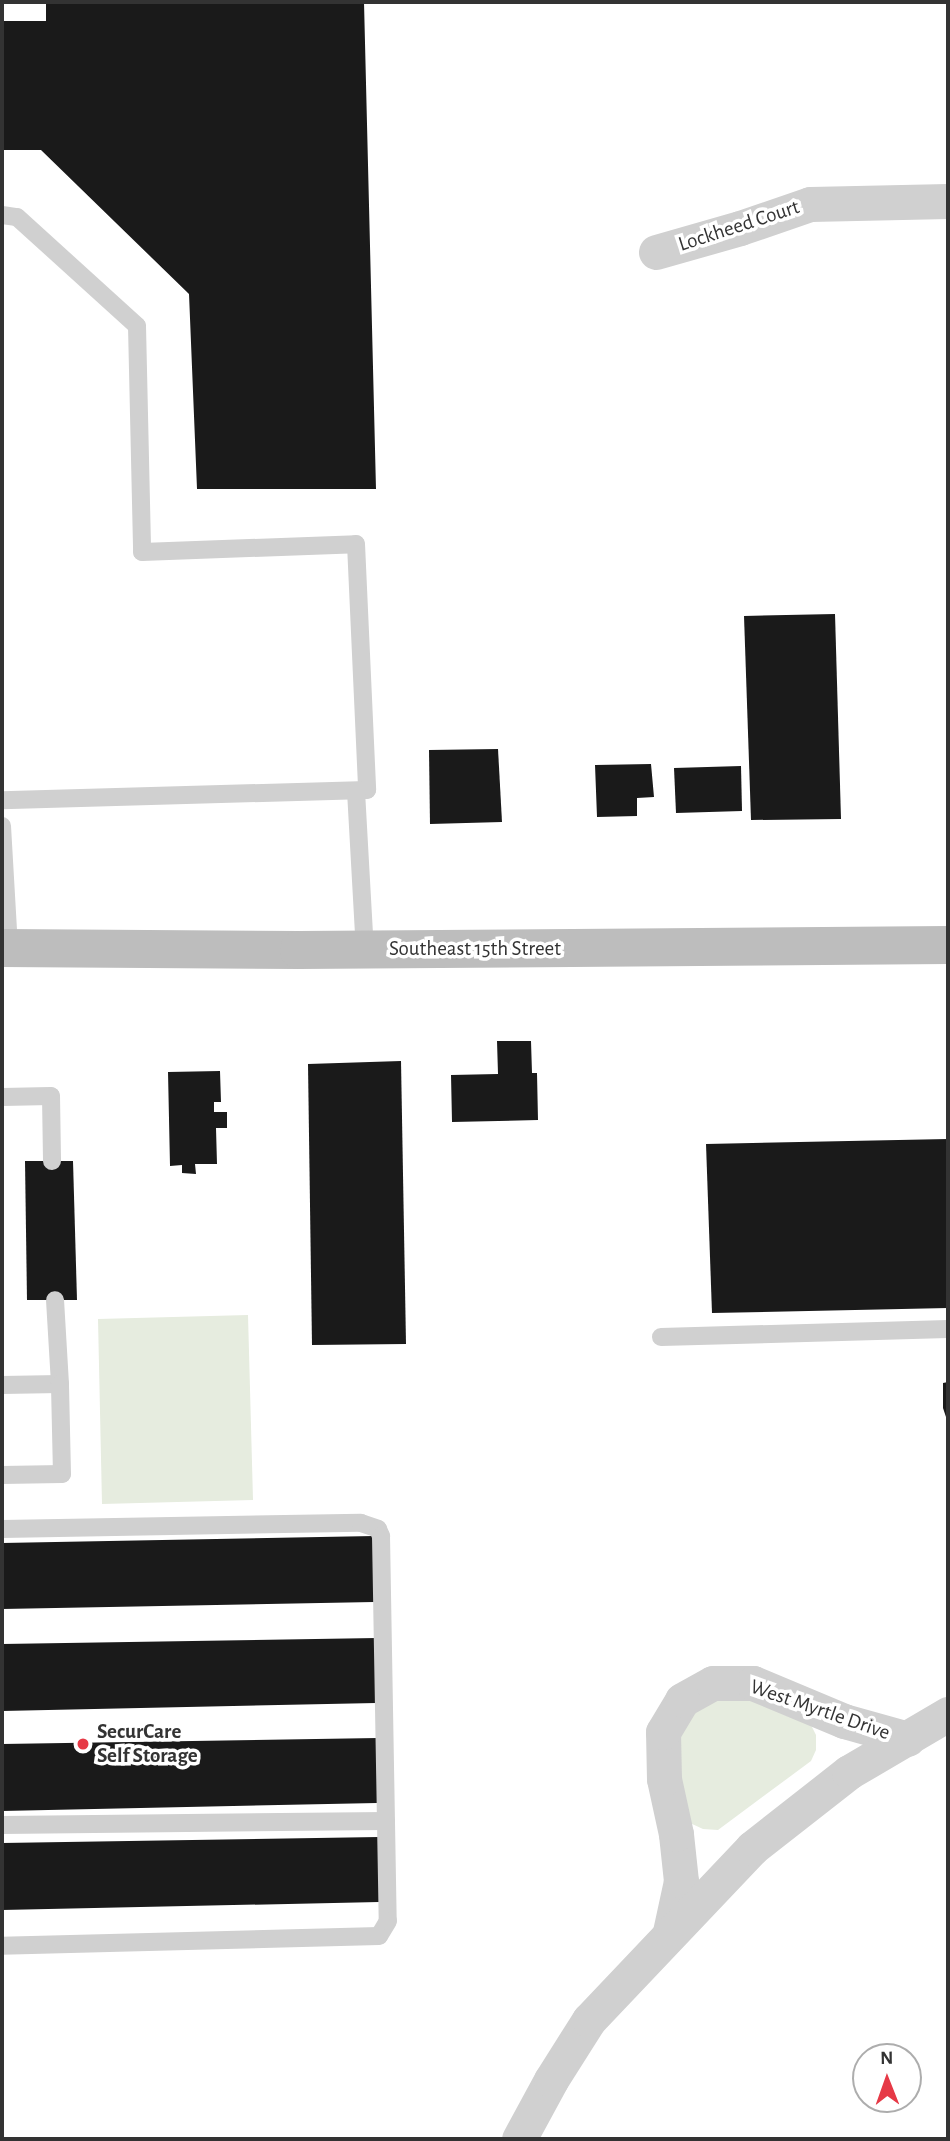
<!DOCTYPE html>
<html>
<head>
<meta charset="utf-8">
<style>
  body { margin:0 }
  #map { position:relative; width:950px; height:2141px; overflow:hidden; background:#fff; font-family:"Alegreya Sans",sans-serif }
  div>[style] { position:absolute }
  .green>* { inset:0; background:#e6ecdf }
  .building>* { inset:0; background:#1a1a1a }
  .lane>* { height:18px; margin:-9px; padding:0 9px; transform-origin:9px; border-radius:9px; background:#d0d0d0 }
  .street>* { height:35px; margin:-17.5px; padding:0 17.5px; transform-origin:17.5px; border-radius:17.5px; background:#d0d0d0 }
  .secondary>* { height:38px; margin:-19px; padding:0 19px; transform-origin:19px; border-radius:19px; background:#bdbdbd }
  .dots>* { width:19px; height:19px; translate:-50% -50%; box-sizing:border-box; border:4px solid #fff; border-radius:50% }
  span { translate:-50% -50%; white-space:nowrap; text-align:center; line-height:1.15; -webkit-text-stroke:7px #fff; paint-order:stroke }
  .street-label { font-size:21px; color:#333 }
  .poi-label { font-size:21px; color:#333; font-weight:700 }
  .left { translate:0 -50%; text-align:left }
  .frame { position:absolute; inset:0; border:4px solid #333; pointer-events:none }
  .north { position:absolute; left:852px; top:2043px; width:70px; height:70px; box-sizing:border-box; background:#fff; border:2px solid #adadad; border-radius:50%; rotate:359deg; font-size:19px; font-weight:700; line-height:28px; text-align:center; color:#333 }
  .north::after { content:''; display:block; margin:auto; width:24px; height:32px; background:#e63946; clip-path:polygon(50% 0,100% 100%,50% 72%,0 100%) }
</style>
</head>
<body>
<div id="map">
  <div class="green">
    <div style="clip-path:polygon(248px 1315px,253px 1500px,102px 1504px,98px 1319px)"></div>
    <div style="clip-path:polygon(751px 1691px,810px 1723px,816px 1735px,816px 1750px,811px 1761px,718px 1830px,703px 1829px,690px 1823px,670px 1776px,683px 1714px,709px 1696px)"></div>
  </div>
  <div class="building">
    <div style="clip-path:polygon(46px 2px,364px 2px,376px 489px,197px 489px,189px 294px,41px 150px,2px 150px,2px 21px,46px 21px)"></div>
    <div style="clip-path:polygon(835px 614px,841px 819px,751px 820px,744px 616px)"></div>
    <div style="clip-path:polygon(498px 749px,502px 822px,430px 824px,429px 750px)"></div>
    <div style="clip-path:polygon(651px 764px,654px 797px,637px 798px,637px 816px,597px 817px,595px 765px)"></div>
    <div style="clip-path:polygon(741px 766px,742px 811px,676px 813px,674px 768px)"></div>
    <div style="clip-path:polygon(497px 1041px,531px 1041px,532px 1073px,537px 1073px,538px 1120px,452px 1122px,451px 1075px,498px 1074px)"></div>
    <div style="clip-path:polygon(401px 1061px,406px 1344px,312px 1345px,308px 1064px)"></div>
    <div style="clip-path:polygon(220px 1071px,221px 1102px,214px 1102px,214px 1112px,227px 1112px,227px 1128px,216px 1128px,217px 1164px,195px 1164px,196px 1174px,182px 1173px,182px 1165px,170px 1166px,168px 1072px)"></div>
    <div style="clip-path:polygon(948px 1139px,948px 1308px,712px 1313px,706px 1144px)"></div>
    <div style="clip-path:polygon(25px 1161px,73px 1161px,77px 1300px,27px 1300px)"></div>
    <div style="clip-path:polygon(948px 1382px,948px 1423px,943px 1408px,943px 1383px)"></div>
    <div style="clip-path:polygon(374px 1536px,374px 1602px,2px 1609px,2px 1543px)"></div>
    <div style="clip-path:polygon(377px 1638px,376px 1703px,2px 1711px,2px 1644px)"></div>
    <div style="clip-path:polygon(378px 1738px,377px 1803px,2px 1811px,2px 1744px)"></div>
    <div style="clip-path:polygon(379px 1837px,379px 1902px,2px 1910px,2px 1843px)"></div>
  </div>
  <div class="lane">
    <div style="left:2px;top:215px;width:15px;rotate:8deg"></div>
    <div style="left:17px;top:217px;width:162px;rotate:42.2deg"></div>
    <div style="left:137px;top:326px;width:226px;rotate:88.7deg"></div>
    <div style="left:142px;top:552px;width:214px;rotate:-2.1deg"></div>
    <div style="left:356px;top:544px;width:246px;rotate:87.4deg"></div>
    <div style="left:367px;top:790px;width:365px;rotate:178.4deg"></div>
    <div style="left:356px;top:791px;width:159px;rotate:86.8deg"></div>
    <div style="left:2px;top:826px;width:122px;rotate:86.7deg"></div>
    <div style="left:2px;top:1097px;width:49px;rotate:-1.2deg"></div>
    <div style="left:51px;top:1096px;width:65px;rotate:89.1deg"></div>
    <div style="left:661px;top:1337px;width:287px;rotate:-1.6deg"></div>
    <div style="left:2px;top:1385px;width:58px;rotate:-1deg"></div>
    <div style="left:60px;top:1384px;width:84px;rotate:-93.4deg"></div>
    <div style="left:2px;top:1475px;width:60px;rotate:-1deg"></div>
    <div style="left:62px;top:1474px;width:90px;rotate:-91.3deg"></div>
    <div style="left:2px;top:1529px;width:359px;rotate:-1deg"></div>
    <div style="left:361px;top:1523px;width:18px;rotate:19deg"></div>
    <div style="left:378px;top:1529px;width:8px;rotate:67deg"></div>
    <div style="left:381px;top:1536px;width:385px;rotate:89deg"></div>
    <div style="left:388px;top:1921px;width:17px;rotate:121deg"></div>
    <div style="left:379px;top:1936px;width:377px;rotate:178.5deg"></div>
    <div style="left:2px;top:1825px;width:384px;rotate:-0.6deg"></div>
  </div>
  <div class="street">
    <div style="left:656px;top:252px;width:87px;rotate:-15.9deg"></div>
    <div style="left:740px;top:228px;width:74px;rotate:-18.9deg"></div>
    <div style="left:810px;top:204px;width:138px;rotate:-1.2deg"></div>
    <div style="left:670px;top:1932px;width:52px;rotate:-77.8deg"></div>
    <div style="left:681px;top:1881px;width:47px;rotate:-96.1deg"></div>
    <div style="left:676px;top:1834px;width:56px;rotate:-102.3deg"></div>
    <div style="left:664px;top:1779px;width:47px;rotate:-91.2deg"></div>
    <div style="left:663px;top:1732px;width:37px;rotate:-59deg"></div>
    <div style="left:682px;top:1700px;width:35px;rotate:-29deg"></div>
    <div style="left:713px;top:1683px;width:40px"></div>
    <div style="left:753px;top:1683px;width:99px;rotate:22.7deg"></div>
    <div style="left:844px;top:1721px;width:66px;rotate:15.7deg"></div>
    <div style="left:519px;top:2139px;width:67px;rotate:-61.5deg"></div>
    <div style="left:551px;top:2080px;width:71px;rotate:-57.7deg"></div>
    <div style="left:589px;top:2020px;width:237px;rotate:-46.5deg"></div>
    <div style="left:752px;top:1848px;width:123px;rotate:-38.1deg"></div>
    <div style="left:849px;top:1772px;width:115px;rotate:-30.4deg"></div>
  </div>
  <div class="secondary">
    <div style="left:2px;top:948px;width:297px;rotate:0.4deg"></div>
    <div style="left:299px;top:950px;width:649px;rotate:-0.44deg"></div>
  </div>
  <div class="dots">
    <div style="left:83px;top:1744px;background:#e63946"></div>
  </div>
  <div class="street-label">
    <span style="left:739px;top:226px;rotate:-18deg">Lockheed Court</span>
    <span style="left:475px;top:949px">Southeast 15th Street</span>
    <span style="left:820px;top:1710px;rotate:19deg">West Myrtle Drive</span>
  </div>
  <div class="poi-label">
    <span class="left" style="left:97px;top:1744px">SecurCare<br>Self Storage</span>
  </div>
  <div class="frame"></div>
  <div class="north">N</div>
</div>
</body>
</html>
